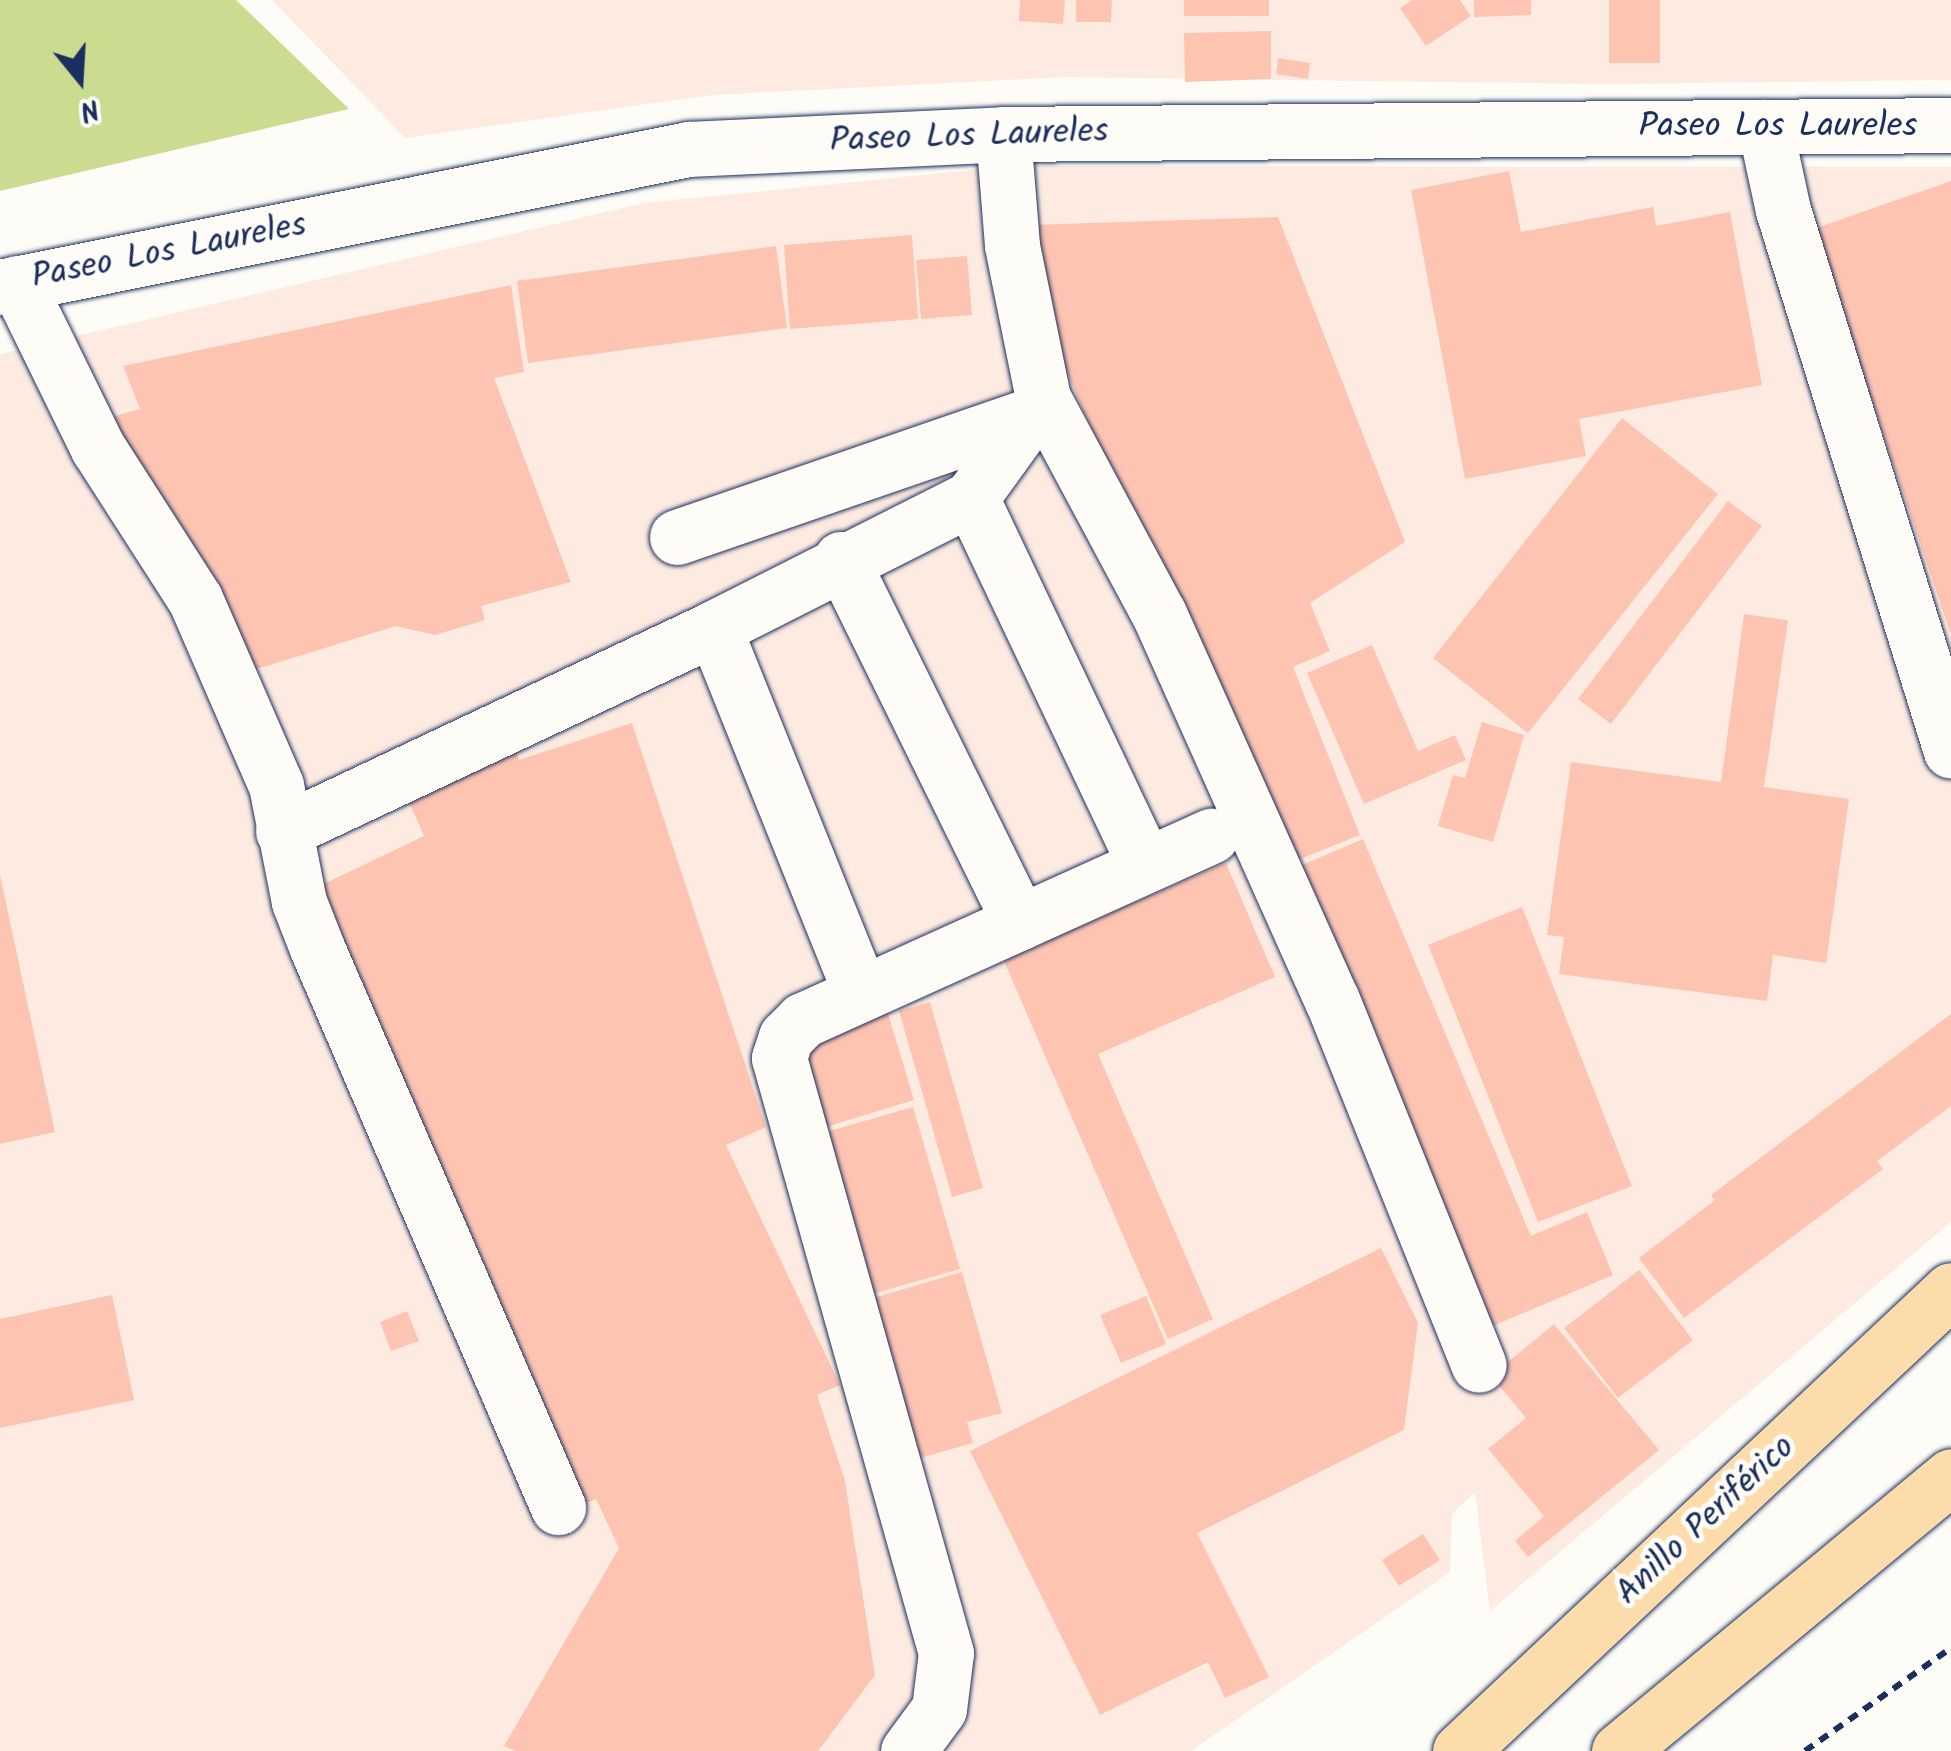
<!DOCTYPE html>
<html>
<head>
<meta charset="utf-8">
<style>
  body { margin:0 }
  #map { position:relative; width:1951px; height:1751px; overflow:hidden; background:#fdfcf7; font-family:Kalam,sans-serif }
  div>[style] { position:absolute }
  .built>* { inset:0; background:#fdebe2 }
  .green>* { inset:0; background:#cbdc90 }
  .building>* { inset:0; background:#fdc4b2 }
  .path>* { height:6px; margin-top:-3px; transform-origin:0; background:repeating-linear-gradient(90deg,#1b2f5e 0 10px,transparent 0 18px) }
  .roads { filter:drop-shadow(0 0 2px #1b2f5e) drop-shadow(0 0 2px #1b2f5e) }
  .minor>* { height:55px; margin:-27.5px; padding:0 27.5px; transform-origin:27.5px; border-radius:27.5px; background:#fdfcf7 }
  .highway>* { height:55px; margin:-27.5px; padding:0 27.5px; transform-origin:27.5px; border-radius:27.5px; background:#fddcac }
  span { translate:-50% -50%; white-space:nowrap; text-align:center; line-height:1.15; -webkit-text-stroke:10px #fdfcf7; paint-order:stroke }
  .street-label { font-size:35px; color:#1b2f5e }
  .north { position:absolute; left:30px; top:30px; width:100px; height:100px; -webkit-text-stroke:8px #fdfcf7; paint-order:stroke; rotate:162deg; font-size:28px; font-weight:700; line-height:40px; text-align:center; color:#1b2f5e }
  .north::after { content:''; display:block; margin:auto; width:35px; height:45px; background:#1b2f5e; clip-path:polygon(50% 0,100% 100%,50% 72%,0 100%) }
</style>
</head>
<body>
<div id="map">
  <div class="built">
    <div style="clip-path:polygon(272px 0,1951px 0,1951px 80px,1608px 84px,1067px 77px,712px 95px,405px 138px)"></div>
    <div style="clip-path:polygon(1012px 166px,1951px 167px,1951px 1222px,1490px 1611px,1475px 1492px,1452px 1514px,1450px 1572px,1191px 1751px,0 1751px,0 354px,644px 203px)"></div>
  </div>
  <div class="green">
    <div style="clip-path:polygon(0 0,236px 0,349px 109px,0 191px)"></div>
  </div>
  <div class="building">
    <div style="clip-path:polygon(1020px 0,1065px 0,1063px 24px,1019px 21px)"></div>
    <div style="clip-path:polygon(1076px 0,1112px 0,1111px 22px,1076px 22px)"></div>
    <div style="clip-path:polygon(1184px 0,1269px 0,1269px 16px,1184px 16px)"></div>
    <div style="clip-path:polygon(1412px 0,1460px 0,1471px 16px,1426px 46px,1400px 8px)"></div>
    <div style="clip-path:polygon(1474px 0,1531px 0,1531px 15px,1474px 17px)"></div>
    <div style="clip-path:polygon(1609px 0,1660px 0,1660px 63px,1609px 63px)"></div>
    <div style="clip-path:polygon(1271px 31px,1271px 79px,1185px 82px,1184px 33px)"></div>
    <div style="clip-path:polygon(1278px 58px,1310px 63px,1308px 79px,1276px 74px)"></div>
    <div style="clip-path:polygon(1509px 171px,1521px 232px,1653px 207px,1656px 226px,1730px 212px,1762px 385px,1579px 419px,1586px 456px,1465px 479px,1411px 190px)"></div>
    <div style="clip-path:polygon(1951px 181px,1951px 632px,1950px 632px,1866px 382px,1853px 387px,1802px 233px)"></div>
    <div style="clip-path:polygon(1278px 217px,1405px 542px,1310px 603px,1330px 651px,1293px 667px,1360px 835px,1280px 867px,1022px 268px,1030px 225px)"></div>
    <div style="clip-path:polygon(912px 235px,918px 319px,790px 329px,784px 245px)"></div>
    <div style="clip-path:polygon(776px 246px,787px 328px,528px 363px,517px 281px)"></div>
    <div style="clip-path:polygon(967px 256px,972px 315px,921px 319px,916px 260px)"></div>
    <div style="clip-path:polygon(511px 285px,524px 372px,494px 378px,571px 582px,481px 606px,485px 620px,435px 635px,396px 626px,257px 669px,242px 667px,97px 421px,140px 409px,123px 366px)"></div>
    <div style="clip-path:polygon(1622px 418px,1718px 494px,1528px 733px,1433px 658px)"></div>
    <div style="clip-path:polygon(1728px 501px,1762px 526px,1611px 724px,1578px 699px)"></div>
    <div style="clip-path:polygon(1744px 614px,1788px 620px,1764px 787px,1849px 799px,1826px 963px,1773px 955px,1767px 1001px,1559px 974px,1564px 937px,1547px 935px,1571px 762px,1721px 782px)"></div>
    <div style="clip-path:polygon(1372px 645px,1418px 751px,1455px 735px,1466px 760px,1364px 804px,1307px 673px)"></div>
    <div style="clip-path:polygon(1482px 722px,1524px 735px,1493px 842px,1438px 826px,1453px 775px,1465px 778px)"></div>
    <div style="clip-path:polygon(632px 723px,766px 1127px,726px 1145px,840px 1385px,817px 1395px,845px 1481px,875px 1675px,818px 1751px,516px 1751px,504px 1746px,619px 1548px,596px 1499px,582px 1505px,311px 890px,424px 836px,402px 786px,517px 752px,519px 760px)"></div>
    <div style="clip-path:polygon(1363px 839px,1531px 1236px,1587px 1212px,1613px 1275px,1483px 1330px,1288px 871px)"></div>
    <div style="clip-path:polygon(1226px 863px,1275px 977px,1098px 1054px,1213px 1319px,1168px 1339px,1003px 959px)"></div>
    <div style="clip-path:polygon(0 875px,55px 1132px,0 1144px)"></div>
    <div style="clip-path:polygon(1522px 907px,1632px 1186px,1538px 1222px,1428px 945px)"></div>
    <div style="clip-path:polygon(930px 1002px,983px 1188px,952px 1197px,899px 1011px)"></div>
    <div style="clip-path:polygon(887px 1010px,914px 1100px,826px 1127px,799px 1037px)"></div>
    <div style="clip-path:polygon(1951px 1014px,1951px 1106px,1877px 1161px,1883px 1169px,1684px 1318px,1639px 1258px,1715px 1200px,1711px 1195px)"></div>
    <div style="clip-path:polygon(913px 1107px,960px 1269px,872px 1294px,826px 1132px)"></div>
    <div style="clip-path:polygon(1381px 1248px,1418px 1323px,1404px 1430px,1197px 1533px,1269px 1677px,1225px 1698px,1208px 1662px,1100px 1715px,970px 1451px)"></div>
    <div style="clip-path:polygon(1639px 1270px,1693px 1340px,1618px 1398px,1564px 1328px)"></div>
    <div style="clip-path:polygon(962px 1272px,1002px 1413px,967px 1422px,973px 1443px,920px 1458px,873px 1298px)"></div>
    <div style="clip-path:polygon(112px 1295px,134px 1400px,0 1428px,0 1319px)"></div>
    <div style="clip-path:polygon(1146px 1296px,1166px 1344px,1121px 1363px,1100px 1315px)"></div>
    <div style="clip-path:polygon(407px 1311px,419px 1341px,391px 1351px,380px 1322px)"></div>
    <div style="clip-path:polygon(1554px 1324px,1659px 1450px,1528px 1557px,1515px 1541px,1544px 1516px,1488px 1449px,1526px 1418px,1491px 1376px)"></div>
    <div style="clip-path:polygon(1423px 1534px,1440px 1560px,1399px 1586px,1382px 1560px)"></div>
  </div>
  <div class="path">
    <div style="left:1805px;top:1751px;width:179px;rotate:-35.2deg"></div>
  </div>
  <div class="roads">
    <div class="minor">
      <div style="left:1765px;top:127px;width:85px;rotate:77.8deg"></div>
      <div style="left:1783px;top:210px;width:566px;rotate:72.75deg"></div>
      <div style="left:17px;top:283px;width:184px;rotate:63.9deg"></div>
      <div style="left:98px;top:448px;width:179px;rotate:57.3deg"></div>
      <div style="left:195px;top:599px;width:203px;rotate:66.5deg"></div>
      <div style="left:276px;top:785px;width:119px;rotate:78.9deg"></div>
      <div style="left:299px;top:902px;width:49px;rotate:68.6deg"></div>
      <div style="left:317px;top:948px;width:609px;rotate:66.68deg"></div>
      <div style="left:0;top:287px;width:703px;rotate:-11.33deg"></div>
      <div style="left:689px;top:149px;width:314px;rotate:-2.7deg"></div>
      <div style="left:1003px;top:134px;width:948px;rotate:-0.54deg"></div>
      <div style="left:1043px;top:398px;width:245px;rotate:61.8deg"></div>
      <div style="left:1159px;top:614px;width:423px;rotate:65.9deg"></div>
      <div style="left:1332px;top:1000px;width:393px;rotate:68.1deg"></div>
      <div style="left:971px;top:498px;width:406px;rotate:64.6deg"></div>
      <div style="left:677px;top:537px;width:368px;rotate:-19deg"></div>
      <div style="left:841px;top:559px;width:405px;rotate:63.8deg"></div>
      <div style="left:714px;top:628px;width:393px;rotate:68.1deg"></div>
      <div style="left:283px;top:831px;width:476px;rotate:-25.2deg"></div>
      <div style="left:714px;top:628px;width:288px;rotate:-26.8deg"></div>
      <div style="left:971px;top:498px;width:123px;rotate:-54.2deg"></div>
      <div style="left:1043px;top:398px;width:156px;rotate:-101.5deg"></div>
      <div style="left:1012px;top:245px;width:111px;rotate:-94.6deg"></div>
      <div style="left:908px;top:1751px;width:52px;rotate:-53.6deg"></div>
      <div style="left:939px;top:1709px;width:56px;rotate:-82.9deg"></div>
      <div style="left:946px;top:1653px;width:618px;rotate:-105.68deg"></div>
      <div style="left:779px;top:1058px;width:22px;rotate:-72deg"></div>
      <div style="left:786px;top:1037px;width:24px;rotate:-45deg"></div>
      <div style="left:803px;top:1020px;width:448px;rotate:-24.3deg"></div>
    </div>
    <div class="highway">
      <div style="left:1460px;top:1751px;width:673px;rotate:-43.2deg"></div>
      <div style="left:1619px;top:1751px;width:431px;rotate:-39.6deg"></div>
    </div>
  </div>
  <div class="street-label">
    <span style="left:1778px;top:127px">Paseo Los Laureles</span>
    <span style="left:969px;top:137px;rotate:-2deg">Paseo Los Laureles</span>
    <span style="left:169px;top:252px;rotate:-11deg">Paseo Los Laureles</span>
    <span style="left:1706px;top:1521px;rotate:-43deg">Anillo Periférico</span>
  </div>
  <div class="north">N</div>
</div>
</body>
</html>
